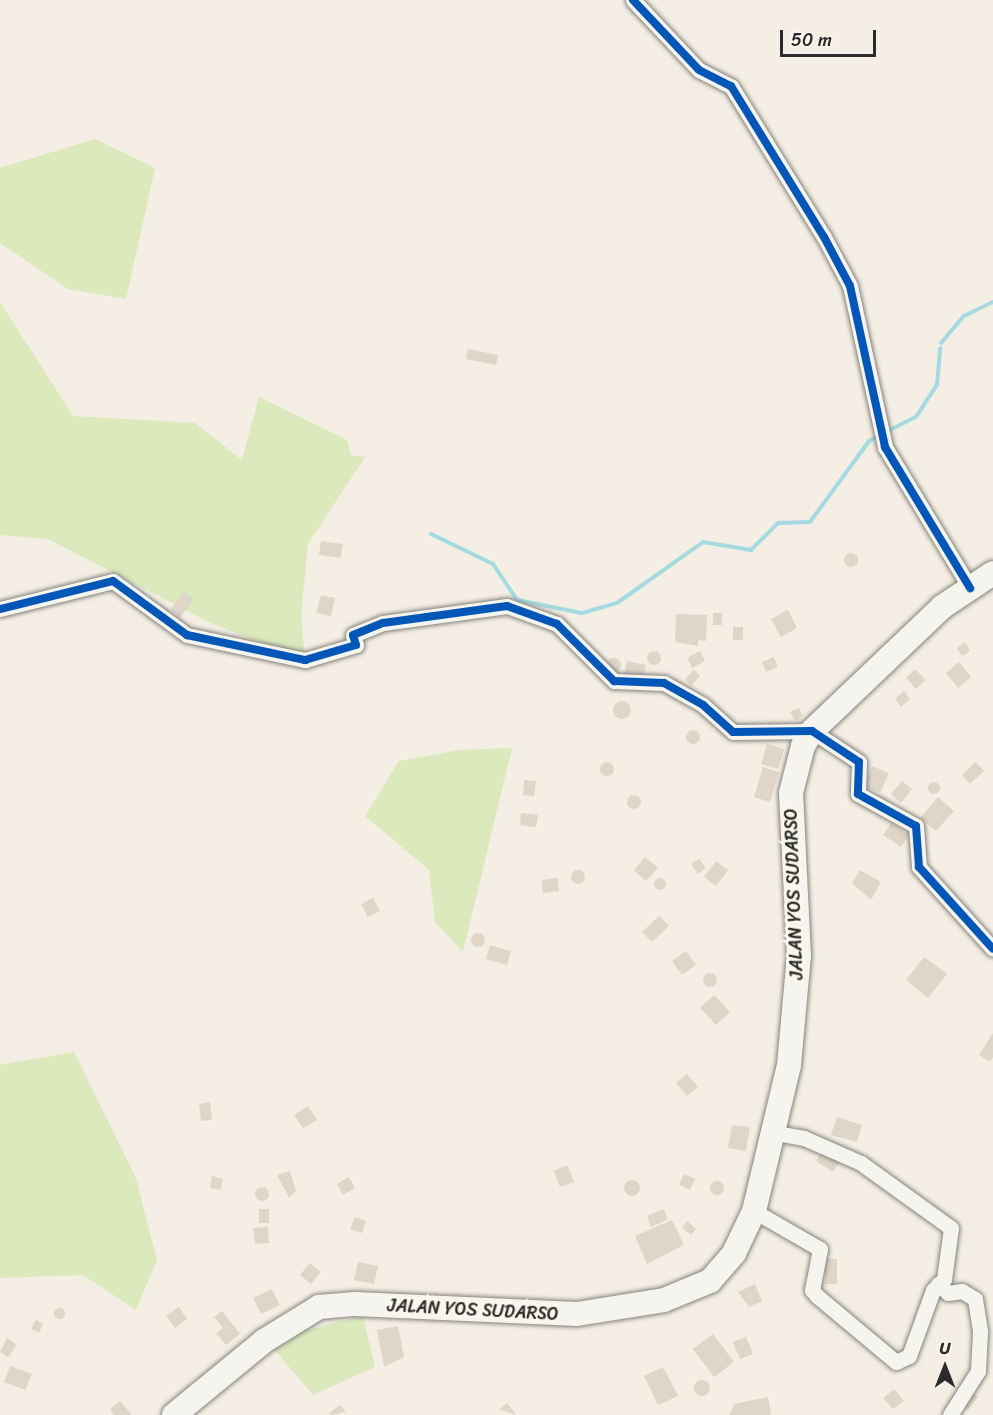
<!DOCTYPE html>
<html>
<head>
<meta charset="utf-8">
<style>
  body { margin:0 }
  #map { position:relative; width:993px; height:1415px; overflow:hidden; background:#f4eee4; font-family:Sriracha,sans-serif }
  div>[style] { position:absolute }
  .green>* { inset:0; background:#dbe9bd }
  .stream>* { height:4px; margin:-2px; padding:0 2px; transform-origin:2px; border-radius:2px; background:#a4dae0 }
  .building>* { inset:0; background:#dfd6c9 }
  .round { border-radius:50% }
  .roads { filter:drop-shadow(0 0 2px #85837e) drop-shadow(0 0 2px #85837e) }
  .minor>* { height:15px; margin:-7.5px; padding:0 7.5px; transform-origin:7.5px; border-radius:7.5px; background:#f6f4ef }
  .primary>* { height:24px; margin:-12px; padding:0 12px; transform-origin:12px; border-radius:12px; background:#f6f4ef }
  .cycleway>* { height:8px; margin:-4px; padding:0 4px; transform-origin:4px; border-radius:4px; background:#0057b8 }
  span { translate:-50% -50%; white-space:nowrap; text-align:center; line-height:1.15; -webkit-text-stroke:6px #fbf7ec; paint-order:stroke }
  .street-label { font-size:18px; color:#2b2b2b }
  .north { position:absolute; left:915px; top:1337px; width:60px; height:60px; -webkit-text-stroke:4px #fbf7ec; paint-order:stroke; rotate:0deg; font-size:16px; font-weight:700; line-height:24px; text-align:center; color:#2b2b2b }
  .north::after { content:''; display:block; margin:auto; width:21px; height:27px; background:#2b2b2b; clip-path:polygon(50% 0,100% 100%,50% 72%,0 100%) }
  .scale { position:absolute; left:780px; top:30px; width:96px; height:27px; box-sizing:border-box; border:3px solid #2b2b2b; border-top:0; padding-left:8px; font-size:18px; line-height:21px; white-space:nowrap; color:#2b2b2b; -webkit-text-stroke:4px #fbf7ec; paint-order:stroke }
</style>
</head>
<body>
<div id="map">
  <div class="green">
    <div style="clip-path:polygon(95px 139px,155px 168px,126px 299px,68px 289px,0 243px,0 168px)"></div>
    <div style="clip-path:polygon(0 302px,73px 416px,195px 423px,242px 460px,259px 397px,347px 440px,351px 455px,365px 457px,308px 544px,301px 615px,305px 660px,213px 624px,48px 539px,0 535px)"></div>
    <div style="clip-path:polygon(512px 748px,463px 952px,435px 922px,429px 870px,365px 816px,399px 761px,459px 750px)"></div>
    <div style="clip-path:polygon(74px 1052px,136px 1178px,157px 1260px,136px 1310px,83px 1275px,0 1278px,0 1065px)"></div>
    <div style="clip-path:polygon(363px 1316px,375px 1367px,313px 1395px,274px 1349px,302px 1331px)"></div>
  </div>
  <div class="stream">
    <div style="left:941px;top:343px;width:35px;rotate:-50deg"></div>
    <div style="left:964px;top:316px;width:32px;rotate:-26deg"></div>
    <div style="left:886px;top:432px;width:34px;rotate:-27deg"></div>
    <div style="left:916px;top:417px;width:38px;rotate:-57deg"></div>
    <div style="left:937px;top:385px;width:37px;rotate:-85deg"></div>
    <div style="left:431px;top:534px;width:69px;rotate:25.8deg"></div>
    <div style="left:493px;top:564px;width:43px;rotate:56.3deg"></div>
    <div style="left:517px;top:600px;width:66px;rotate:11.3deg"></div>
    <div style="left:582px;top:613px;width:36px;rotate:-16deg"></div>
    <div style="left:617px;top:603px;width:105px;rotate:-35.3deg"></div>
    <div style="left:703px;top:542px;width:49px;rotate:9.5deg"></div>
    <div style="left:751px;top:550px;width:38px;rotate:-45deg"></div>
    <div style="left:778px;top:523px;width:32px;rotate:-2deg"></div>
    <div style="left:810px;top:522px;width:100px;rotate:-53.9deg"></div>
    <div style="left:869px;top:441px;width:11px;rotate:-27deg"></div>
  </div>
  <div class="building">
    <div style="clip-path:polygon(468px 349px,498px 355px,496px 365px,466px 359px)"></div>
    <div style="clip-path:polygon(321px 541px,343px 544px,341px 558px,319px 555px)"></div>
    <div class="round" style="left:844px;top:553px;width:14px;height:14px"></div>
    <div style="clip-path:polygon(184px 592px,194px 599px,180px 618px,170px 610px)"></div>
    <div style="clip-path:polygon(321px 595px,335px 598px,331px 616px,316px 613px)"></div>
    <div style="clip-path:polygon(788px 610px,797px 628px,781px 637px,771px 619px)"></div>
    <div style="clip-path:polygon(713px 613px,722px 613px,722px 625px,713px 625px)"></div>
    <div style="clip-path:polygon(676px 614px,707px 615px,706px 641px,698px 640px,698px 646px,675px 642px)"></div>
    <div style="clip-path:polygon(733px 627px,743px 627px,743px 640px,733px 640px)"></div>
    <div style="clip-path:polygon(965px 642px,970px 651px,962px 656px,957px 648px)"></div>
    <div style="clip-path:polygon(700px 651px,705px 661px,692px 668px,687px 658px)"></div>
    <div class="round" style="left:647px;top:651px;width:14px;height:14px"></div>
    <div style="clip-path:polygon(774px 657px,778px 667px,766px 672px,762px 662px)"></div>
    <div class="round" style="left:607px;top:658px;width:14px;height:14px"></div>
    <div style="clip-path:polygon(627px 661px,646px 665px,643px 680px,624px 676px)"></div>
    <div style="clip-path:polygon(959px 662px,971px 677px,958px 688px,946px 673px)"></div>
    <div style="clip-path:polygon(915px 669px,926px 680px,916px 689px,906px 678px)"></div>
    <div style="clip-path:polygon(694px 670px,700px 676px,691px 686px,685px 679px)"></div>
    <div style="clip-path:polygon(904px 691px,910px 699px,901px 707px,895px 699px)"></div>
    <div class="round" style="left:613px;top:701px;width:18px;height:18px"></div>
    <div style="clip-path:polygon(799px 708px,803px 716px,795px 721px,790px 712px)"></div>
    <div class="round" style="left:686px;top:730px;width:14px;height:14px"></div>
    <div style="clip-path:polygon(767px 744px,784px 749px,778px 769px,761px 764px)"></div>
    <div class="round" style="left:600px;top:762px;width:14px;height:14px"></div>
    <div style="clip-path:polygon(975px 762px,984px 771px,970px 784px,962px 775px)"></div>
    <div style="clip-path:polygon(872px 766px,889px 773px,880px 793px,863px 786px)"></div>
    <div style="clip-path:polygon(763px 767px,779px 772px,770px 802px,754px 797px)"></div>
    <div style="clip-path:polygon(524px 780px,536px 781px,534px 796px,523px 795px)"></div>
    <div style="clip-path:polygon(902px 781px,912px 789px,901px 803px,891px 794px)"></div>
    <div class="round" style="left:928px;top:782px;width:12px;height:12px"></div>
    <div class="round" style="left:627px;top:795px;width:14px;height:14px"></div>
    <div style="clip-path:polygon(938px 797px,954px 811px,936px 831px,920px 818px)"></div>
    <div style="clip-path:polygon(521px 813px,538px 815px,536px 827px,520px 825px)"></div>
    <div style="clip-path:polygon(891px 823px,909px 835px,901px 847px,883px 835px)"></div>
    <div style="clip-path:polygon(645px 857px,658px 868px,646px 881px,634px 870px)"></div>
    <div style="clip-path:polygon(699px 859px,706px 868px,698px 874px,691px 864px)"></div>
    <div style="clip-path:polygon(716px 861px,728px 870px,716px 886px,704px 877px)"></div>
    <div style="clip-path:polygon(860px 870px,881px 882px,871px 900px,852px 883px)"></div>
    <div class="round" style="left:571px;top:870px;width:14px;height:14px"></div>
    <div class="round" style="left:654px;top:878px;width:12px;height:12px"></div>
    <div style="clip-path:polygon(558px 878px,559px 891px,543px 893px,542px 880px)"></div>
    <div style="clip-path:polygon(373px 898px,380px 911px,368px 917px,361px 904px)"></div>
    <div style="clip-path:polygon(659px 916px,669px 926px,652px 942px,642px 932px)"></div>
    <div class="round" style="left:471px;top:933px;width:14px;height:14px"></div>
    <div style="clip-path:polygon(490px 945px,511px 951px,507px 965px,486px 959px)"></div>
    <div style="clip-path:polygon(686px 951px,696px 965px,682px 975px,672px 961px)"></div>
    <div style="clip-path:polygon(924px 957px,947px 974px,928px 998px,906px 980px)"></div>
    <div class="round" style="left:703px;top:973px;width:14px;height:14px"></div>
    <div style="clip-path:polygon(714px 995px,730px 1012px,716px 1025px,700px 1008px)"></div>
    <div style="clip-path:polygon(993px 1033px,993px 1057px,990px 1062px,979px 1055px)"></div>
    <div style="clip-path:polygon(687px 1074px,698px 1087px,687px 1096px,676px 1083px)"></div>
    <div style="clip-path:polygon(210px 1102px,212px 1120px,201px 1121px,199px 1104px)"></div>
    <div style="clip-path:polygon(308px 1106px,317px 1120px,303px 1128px,294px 1115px)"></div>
    <div style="clip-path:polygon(837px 1117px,862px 1125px,857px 1142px,831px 1135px)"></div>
    <div style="clip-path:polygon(732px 1125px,750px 1127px,746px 1151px,728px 1148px)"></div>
    <div style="clip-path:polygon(823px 1150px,840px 1161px,833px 1172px,816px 1161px)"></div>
    <div style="clip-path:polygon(567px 1165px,574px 1182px,560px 1187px,554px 1171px)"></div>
    <div style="clip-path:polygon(290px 1171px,296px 1191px,289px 1198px,277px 1175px)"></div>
    <div style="clip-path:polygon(684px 1174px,695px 1179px,690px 1190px,679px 1185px)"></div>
    <div style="clip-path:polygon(212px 1176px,223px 1179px,221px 1190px,210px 1188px)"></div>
    <div style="clip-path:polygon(349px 1177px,355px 1188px,343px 1195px,337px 1184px)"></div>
    <div class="round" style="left:624px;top:1180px;width:16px;height:16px"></div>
    <div class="round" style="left:710px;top:1181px;width:14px;height:14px"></div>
    <div class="round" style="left:255px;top:1187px;width:14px;height:14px"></div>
    <div style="clip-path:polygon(259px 1209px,269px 1209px,269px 1223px,259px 1223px)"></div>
    <div style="clip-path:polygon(663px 1209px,668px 1219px,651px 1227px,647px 1216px)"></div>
    <div style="clip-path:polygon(355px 1217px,366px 1221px,362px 1233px,350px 1229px)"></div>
    <div style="clip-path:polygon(672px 1220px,684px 1245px,647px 1264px,635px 1236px)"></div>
    <div style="clip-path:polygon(687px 1221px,696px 1229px,691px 1235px,682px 1228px)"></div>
    <div style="clip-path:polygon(268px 1227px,269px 1243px,255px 1244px,253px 1228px)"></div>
    <div style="clip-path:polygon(825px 1259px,837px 1259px,837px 1284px,825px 1284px)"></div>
    <div style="clip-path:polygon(358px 1262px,378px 1266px,374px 1284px,354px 1280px)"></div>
    <div style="clip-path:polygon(310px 1263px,321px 1272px,311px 1284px,300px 1275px)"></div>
    <div style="clip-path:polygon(755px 1284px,762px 1301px,749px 1307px,738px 1292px)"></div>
    <div style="clip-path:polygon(272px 1289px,280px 1305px,261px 1314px,253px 1298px)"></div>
    <div style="clip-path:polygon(179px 1307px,187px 1319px,175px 1328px,166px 1316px)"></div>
    <div class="round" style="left:53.5px;top:1307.5px;width:11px;height:11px"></div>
    <div style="clip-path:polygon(222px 1311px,240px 1334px,226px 1345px,216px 1333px,223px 1328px,214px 1317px)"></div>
    <div style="clip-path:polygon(36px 1320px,43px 1324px,39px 1333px,31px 1329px)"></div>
    <div style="clip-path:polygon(398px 1326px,404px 1357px,384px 1367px,377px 1330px)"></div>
    <div style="clip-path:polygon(713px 1334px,734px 1362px,714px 1377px,693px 1349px)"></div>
    <div style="clip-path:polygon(746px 1337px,753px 1354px,740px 1359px,733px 1342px)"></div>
    <div style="clip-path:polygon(7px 1338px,17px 1345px,8px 1357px,0 1352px)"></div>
    <div style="clip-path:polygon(10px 1366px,32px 1374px,25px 1390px,4px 1382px)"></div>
    <div style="clip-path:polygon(663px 1367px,678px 1396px,658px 1405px,644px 1376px)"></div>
    <div class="round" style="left:694px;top:1380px;width:16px;height:16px"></div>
    <div style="clip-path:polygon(894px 1389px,904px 1401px,893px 1409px,883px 1398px)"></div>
    <div style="clip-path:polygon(971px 1391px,978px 1397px,968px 1410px,961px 1404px)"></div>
    <div style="clip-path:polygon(768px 1397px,771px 1415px,729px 1415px,734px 1404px)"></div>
    <div style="clip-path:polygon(120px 1401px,132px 1415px,114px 1415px,110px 1409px)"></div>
    <div style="clip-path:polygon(507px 1403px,516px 1415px,499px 1409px)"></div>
    <div style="clip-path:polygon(340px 1405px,346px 1412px,331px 1415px,329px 1413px)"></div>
  </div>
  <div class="roads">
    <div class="minor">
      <div style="left:633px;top:0;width:96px;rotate:46.7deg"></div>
      <div style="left:699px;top:70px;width:36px;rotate:27deg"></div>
      <div style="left:731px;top:86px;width:177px;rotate:58.4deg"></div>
      <div style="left:824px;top:237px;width:55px;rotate:62deg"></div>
      <div style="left:850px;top:286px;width:165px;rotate:77.7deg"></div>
      <div style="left:885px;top:447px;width:165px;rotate:58.9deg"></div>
      <div style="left:0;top:609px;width:116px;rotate:-13.9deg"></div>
      <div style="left:113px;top:581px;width:92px;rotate:36.1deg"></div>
      <div style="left:187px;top:635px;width:121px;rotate:12deg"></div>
      <div style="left:305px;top:660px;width:53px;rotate:-16.4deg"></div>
      <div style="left:356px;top:645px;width:10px;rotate:-107deg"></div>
      <div style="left:353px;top:635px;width:32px;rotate:-22deg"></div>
      <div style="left:383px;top:623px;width:125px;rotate:-7.8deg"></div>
      <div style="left:507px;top:606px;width:53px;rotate:19.8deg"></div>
      <div style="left:557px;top:624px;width:81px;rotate:45deg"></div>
      <div style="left:614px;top:681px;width:50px;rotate:2.3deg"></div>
      <div style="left:664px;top:683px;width:45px;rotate:29.4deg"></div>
      <div style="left:703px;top:705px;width:40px;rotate:42deg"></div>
      <div style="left:733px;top:732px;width:79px;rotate:-0.7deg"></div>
      <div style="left:812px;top:731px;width:56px;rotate:33.4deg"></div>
      <div style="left:859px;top:762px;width:32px;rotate:92deg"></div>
      <div style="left:858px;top:794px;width:66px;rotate:28.9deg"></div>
      <div style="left:916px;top:826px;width:41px;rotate:85.8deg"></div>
      <div style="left:919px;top:867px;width:110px;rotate:47.9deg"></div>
      <div style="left:754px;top:1211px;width:76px;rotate:29.9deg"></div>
      <div style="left:820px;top:1249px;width:42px;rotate:101deg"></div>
      <div style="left:812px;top:1290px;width:8px;rotate:50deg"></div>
      <div style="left:817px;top:1296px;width:103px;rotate:39.9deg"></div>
      <div style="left:896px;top:1362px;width:14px;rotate:-25deg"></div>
      <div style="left:909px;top:1356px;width:70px;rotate:-70deg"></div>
      <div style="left:933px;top:1290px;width:16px;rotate:-45deg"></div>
      <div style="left:944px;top:1279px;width:51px;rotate:-82.2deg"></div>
      <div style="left:951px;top:1228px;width:111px;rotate:-144.2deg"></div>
      <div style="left:861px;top:1163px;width:62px;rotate:-156.3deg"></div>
      <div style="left:804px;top:1138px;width:29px;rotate:-170deg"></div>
      <div style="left:938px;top:1284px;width:13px;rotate:42deg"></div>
      <div style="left:948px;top:1293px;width:14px;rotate:-8deg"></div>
      <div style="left:962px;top:1291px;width:15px;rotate:32deg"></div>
      <div style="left:975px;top:1299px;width:33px;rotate:81deg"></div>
      <div style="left:980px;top:1332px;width:39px;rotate:93deg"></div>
      <div style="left:978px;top:1371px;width:52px;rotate:122.5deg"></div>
    </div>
    <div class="primary">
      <div style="left:174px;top:1415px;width:117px;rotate:-39.4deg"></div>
      <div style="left:264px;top:1341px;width:65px;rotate:-31.7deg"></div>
      <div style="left:319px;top:1307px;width:36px;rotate:-5deg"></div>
      <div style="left:355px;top:1304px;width:222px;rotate:2.6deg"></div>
      <div style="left:577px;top:1314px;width:88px;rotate:-9.1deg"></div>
      <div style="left:664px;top:1300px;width:50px;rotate:-22.4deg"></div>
      <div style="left:710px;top:1281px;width:37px;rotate:-49deg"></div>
      <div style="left:734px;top:1253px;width:47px;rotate:-64.5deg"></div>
      <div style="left:754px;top:1211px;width:150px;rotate:-76.5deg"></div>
      <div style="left:789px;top:1065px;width:109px;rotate:-84.8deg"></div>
      <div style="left:799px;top:956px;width:163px;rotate:-92.8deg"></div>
      <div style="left:791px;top:793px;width:49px;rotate:-75.7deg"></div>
      <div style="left:803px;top:746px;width:17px;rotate:-59deg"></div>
      <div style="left:812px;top:731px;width:180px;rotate:-43.6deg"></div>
      <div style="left:942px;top:607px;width:61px;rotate:-33.7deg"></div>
    </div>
  </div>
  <div class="cycleway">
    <div style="left:633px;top:0;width:96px;rotate:46.7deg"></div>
    <div style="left:699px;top:70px;width:36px;rotate:27deg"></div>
    <div style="left:731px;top:86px;width:177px;rotate:58.4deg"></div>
    <div style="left:824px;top:237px;width:55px;rotate:62deg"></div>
    <div style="left:850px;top:286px;width:165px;rotate:77.7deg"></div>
    <div style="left:885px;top:447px;width:165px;rotate:58.9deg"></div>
    <div style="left:0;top:609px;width:116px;rotate:-13.9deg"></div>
    <div style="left:113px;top:581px;width:92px;rotate:36.1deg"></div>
    <div style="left:187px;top:635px;width:121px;rotate:12deg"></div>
    <div style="left:305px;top:660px;width:53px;rotate:-16.4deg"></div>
    <div style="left:356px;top:645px;width:10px;rotate:-107deg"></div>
    <div style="left:353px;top:635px;width:32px;rotate:-22deg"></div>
    <div style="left:383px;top:623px;width:125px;rotate:-7.8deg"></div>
    <div style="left:507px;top:606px;width:53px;rotate:19.8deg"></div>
    <div style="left:557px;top:624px;width:81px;rotate:45deg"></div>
    <div style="left:614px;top:681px;width:50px;rotate:2.3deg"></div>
    <div style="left:664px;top:683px;width:45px;rotate:29.4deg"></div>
    <div style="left:703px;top:705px;width:40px;rotate:42deg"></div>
    <div style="left:733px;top:732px;width:79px;rotate:-0.7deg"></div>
    <div style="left:812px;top:731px;width:56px;rotate:33.4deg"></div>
    <div style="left:859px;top:762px;width:32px;rotate:92deg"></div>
    <div style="left:858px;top:794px;width:66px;rotate:28.9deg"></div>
    <div style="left:916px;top:826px;width:41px;rotate:85.8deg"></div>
    <div style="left:919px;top:867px;width:110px;rotate:47.9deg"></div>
  </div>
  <div class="street-label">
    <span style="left:794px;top:894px;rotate:-92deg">JALAN YOS SUDARSO</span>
    <span style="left:473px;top:1310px;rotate:3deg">JALAN YOS SUDARSO</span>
  </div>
  <div class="north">U</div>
  <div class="scale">50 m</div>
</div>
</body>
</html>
